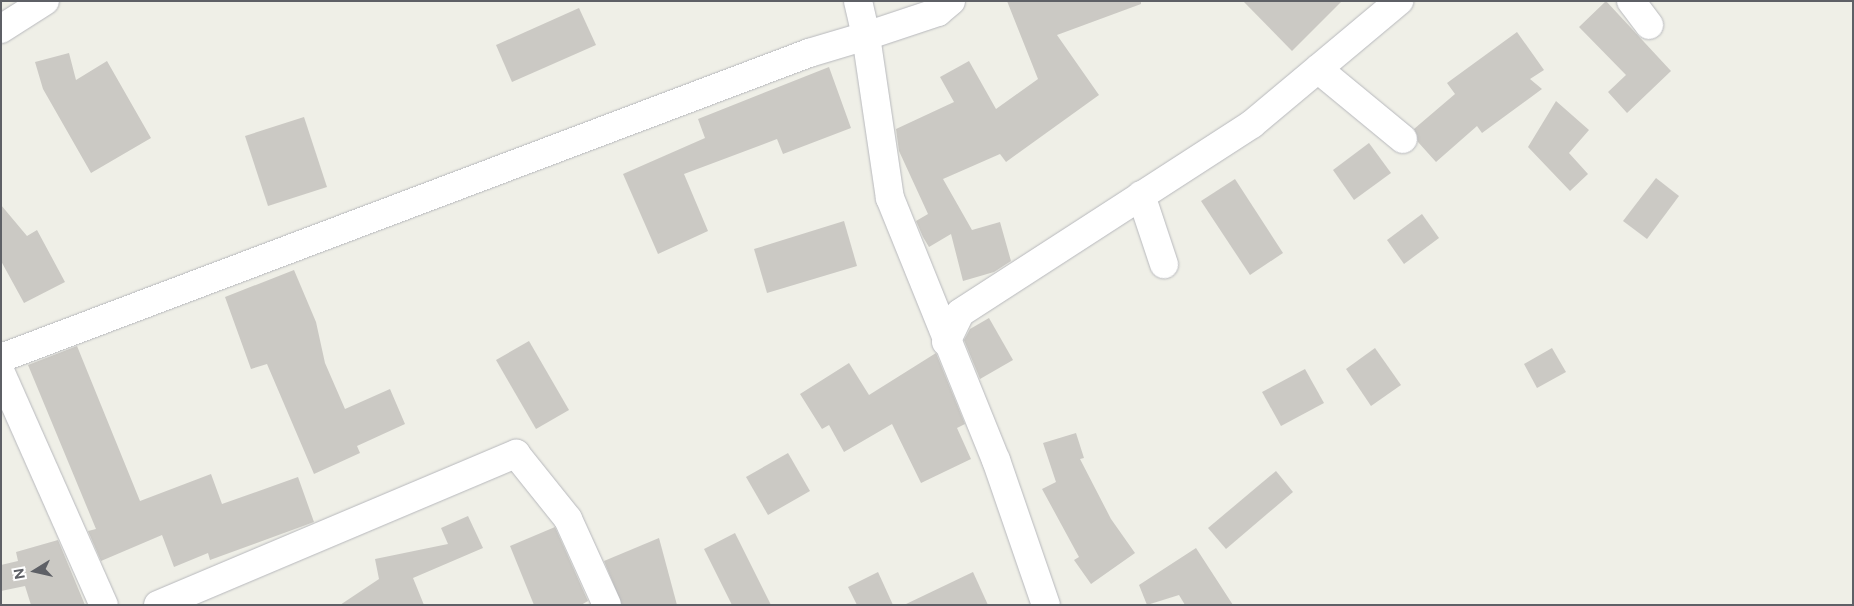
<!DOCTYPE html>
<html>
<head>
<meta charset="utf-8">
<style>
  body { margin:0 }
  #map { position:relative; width:1854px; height:606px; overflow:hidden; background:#efefe7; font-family:Figtree,sans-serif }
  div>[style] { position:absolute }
  .building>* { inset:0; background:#cbc9c4 }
  .roads { filter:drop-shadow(0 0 1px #b7b8bc) drop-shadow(0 0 1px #b7b8bc) }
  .minor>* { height:28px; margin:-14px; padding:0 14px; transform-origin:14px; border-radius:14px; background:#fff }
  span { translate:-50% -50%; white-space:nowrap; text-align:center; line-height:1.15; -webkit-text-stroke:4px #fff; paint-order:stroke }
  .frame { position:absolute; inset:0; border:2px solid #5e6066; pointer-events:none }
  .north { position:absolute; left:10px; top:546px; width:50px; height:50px; -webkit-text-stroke:4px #fff; paint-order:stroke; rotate:260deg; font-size:14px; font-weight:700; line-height:20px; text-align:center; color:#5e6066 }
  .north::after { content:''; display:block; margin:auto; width:18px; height:22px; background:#5e6066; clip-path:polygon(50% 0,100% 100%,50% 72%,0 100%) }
</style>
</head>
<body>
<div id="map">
  <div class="building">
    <div style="clip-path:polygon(1007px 1px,1141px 1px,1141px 4px,1057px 35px,1099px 95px,1006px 162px,1000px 154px,943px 179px,972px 230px,1000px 222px,1011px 261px,994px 272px,963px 281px,951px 234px,929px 247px,923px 237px,916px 221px,928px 214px,899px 151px,896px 129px,954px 102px,940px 77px,969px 61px,996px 109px,1038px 79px)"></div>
    <div style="clip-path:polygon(1243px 1px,1342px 1px,1292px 51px)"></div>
    <div style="clip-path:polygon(1606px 1px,1671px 71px,1627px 113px,1608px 92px,1626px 75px,1579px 27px)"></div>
    <div style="clip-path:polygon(579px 8px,596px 45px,512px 82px,496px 45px)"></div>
    <div style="clip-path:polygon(1517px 32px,1544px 70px,1530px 79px,1542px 89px,1482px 133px,1477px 126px,1436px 162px,1418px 142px,1414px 129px,1455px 94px,1447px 83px)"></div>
    <div style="clip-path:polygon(69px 53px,76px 80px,107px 61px,151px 138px,91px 173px,43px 89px,35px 62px)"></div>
    <div style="clip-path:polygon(829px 67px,851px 128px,783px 154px,777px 139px,684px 174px,708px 231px,658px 254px,623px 174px,705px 138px,698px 119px)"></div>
    <div style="clip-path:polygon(1556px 101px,1589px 130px,1569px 153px,1588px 174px,1570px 191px,1528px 147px)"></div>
    <div style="clip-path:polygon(304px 117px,327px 187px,268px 206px,245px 136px)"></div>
    <div style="clip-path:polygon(1369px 143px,1391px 173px,1354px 200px,1333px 170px)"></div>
    <div style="clip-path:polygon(1656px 178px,1679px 196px,1647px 239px,1623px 221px)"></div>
    <div style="clip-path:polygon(1235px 179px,1283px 253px,1250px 275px,1201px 201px)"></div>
    <div style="clip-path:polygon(1px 205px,27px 236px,37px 230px,65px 282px,24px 303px,1px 261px)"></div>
    <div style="clip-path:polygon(1422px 214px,1439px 238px,1404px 264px,1387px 240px)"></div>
    <div style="clip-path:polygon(844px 221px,857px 266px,767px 293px,754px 249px)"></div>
    <div style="clip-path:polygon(294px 270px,316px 322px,325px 363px,345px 409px,390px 389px,405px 424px,357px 446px,360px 453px,314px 474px,267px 364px,251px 369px,225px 297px)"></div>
    <div style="clip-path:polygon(989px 318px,1013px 360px,980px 379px,964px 340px,970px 329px)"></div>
    <div style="clip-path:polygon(529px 341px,569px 410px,536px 429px,496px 360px)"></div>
    <div style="clip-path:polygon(77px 346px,140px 501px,211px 474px,222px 504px,298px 477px,314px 522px,210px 560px,208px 553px,174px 567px,162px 535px,101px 561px,88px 531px,96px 529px,28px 365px)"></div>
    <div style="clip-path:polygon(1375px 348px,1401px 385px,1371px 406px,1346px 369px)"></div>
    <div style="clip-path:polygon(1552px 348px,1566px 372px,1537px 388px,1524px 364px)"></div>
    <div style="clip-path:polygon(936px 353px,965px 424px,957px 428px,971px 459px,921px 483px,892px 424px,844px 452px,829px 425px,822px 429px,800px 394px,849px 363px,869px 395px)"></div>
    <div style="clip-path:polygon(1305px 369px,1324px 403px,1281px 426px,1262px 392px)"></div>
    <div style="clip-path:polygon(1076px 433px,1084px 458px,1080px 459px,1111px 519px,1135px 553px,1091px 584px,1074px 560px,1079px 557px,1042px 489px,1056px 482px,1043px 443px)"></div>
    <div style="clip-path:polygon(788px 453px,810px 491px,768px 515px,746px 477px)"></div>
    <div style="clip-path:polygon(1276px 471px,1293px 492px,1226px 549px,1208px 528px)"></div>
    <div style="clip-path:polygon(468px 516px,483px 548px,413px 578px,424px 605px,340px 605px,379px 579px,375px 559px,448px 544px,441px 528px)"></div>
    <div style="clip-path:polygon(555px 527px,588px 601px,581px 605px,534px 605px,510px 546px)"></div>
    <div style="clip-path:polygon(735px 533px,771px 605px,732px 605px,704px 549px)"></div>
    <div style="clip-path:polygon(659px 538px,677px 605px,622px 605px,604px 561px)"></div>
    <div style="clip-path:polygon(58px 540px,85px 605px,31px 605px,25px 586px,1px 591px,1px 565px,18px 561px,16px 552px)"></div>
    <div style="clip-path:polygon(1196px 548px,1233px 605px,1185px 605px,1179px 595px,1147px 605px,1139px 585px)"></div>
    <div style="clip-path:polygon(878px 572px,893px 605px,857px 605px,848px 587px)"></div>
    <div style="clip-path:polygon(973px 572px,988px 605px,904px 605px)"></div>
  </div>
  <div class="roads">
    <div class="minor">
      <div style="left:858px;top:1px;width:36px;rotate:77deg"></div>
      <div style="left:866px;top:36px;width:76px;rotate:-18.4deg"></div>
      <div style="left:938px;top:12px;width:17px;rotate:-40deg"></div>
      <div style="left:1631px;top:1px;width:30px;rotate:53deg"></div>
      <div style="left:1px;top:29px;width:52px;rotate:-32.5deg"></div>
      <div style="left:1318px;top:69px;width:110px;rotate:39.5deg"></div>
      <div style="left:1141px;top:195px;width:73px;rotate:71.6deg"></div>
      <div style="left:946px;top:342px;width:32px;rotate:-64deg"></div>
      <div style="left:960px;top:313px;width:348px;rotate:-32.9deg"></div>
      <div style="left:1252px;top:124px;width:192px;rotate:-39.9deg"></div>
      <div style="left:1px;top:358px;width:864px;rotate:-20.68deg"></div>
      <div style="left:809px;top:53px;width:59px;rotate:-16.6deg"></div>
      <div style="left:866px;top:36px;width:164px;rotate:81.6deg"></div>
      <div style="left:890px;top:198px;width:283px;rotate:68deg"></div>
      <div style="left:996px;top:460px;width:153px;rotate:71deg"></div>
      <div style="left:1px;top:373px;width:254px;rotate:66.1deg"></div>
      <div style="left:158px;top:605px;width:389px;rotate:-22.9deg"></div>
      <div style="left:516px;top:454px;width:83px;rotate:51.3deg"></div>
      <div style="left:568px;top:519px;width:94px;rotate:65.6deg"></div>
    </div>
  </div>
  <div class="frame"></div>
  <div class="north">N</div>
</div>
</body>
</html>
